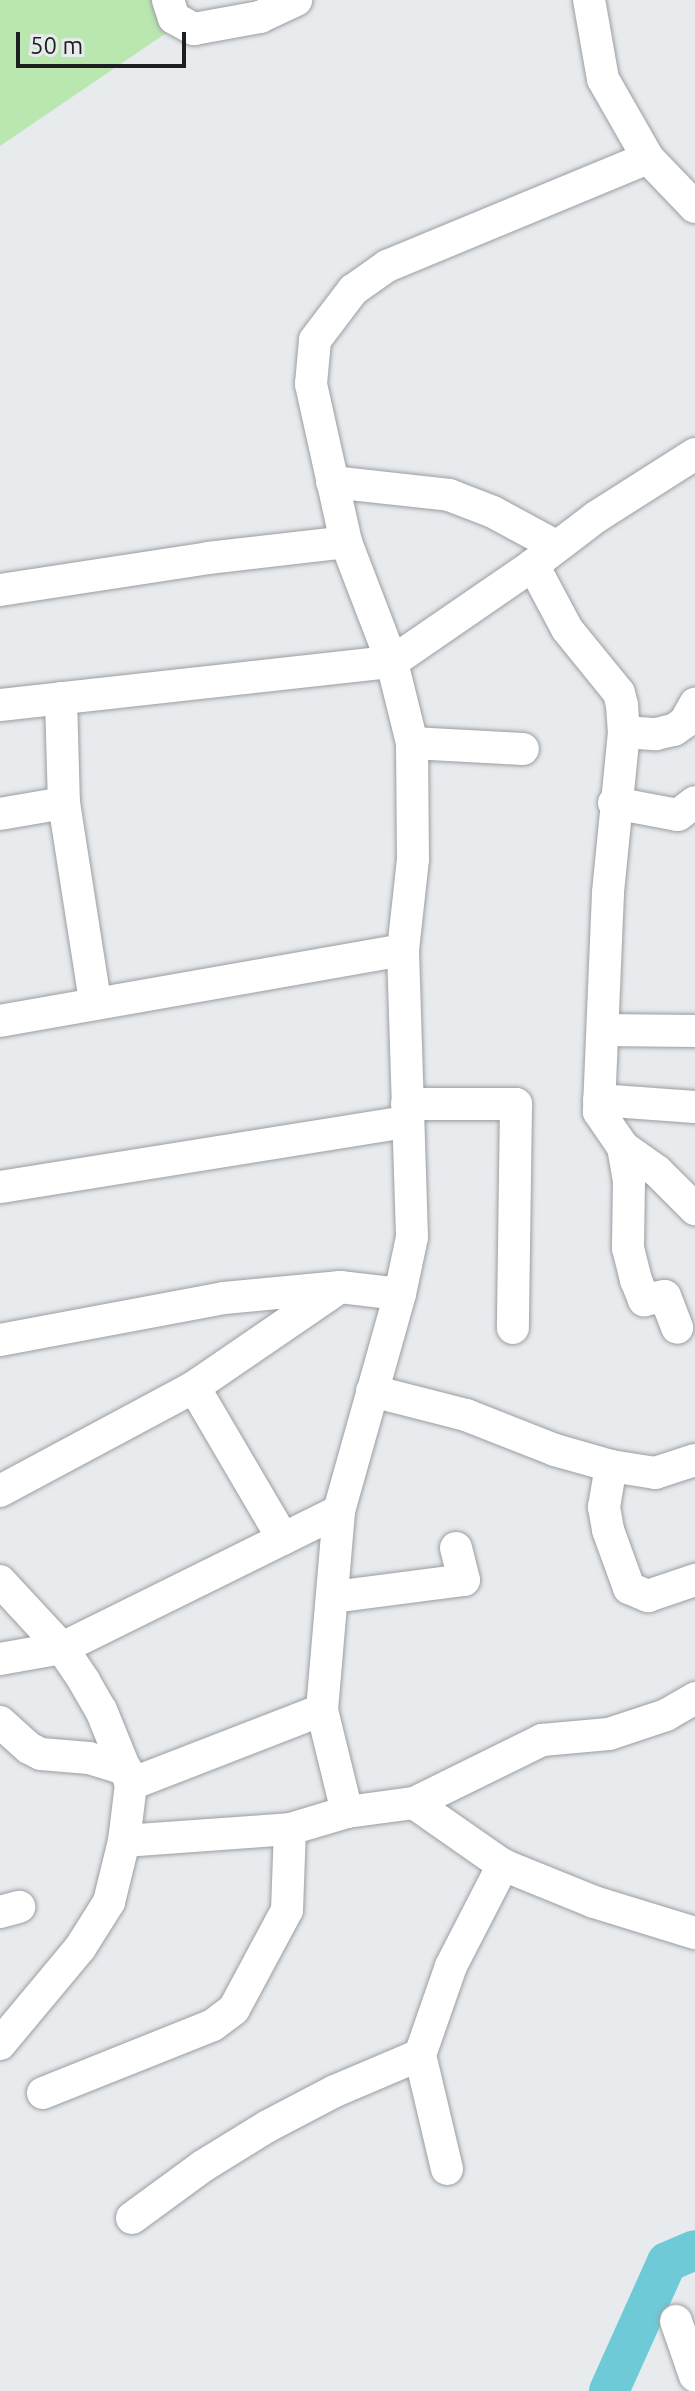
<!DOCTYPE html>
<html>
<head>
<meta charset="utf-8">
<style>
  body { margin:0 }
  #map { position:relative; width:695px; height:2391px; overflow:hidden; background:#e8ebee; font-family:Ubuntu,sans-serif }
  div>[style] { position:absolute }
  .green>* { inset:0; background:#b9e7af }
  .river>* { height:40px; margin:-20px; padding:0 20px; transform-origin:20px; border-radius:20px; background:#6ecad6 }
  .roads { filter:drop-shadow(0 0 2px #9b9ea1) drop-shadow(0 0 2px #9b9ea1) }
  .minor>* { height:32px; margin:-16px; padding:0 16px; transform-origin:16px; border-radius:16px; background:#fff }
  span { translate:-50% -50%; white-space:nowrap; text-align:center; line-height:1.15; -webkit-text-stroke:8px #e8ebee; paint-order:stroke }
  .scale { position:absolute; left:16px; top:32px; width:170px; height:36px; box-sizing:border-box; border:4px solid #1d1e1f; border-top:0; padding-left:10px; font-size:24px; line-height:28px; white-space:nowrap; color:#1d1e1f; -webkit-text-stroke:6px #e8ebee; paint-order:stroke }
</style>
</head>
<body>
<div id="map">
  <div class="green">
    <div style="clip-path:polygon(0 0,170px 0,178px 25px,0 146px)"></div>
  </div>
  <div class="river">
    <div style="left:609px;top:2391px;width:141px;rotate:-65.8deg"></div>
    <div style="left:667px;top:2262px;width:30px;rotate:-23deg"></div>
  </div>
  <div class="roads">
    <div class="minor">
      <div style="left:168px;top:0;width:19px;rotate:72deg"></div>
      <div style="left:174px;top:18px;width:23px;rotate:29deg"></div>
      <div style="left:194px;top:29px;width:67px;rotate:-10.3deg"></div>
      <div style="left:260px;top:17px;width:40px;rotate:-25deg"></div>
      <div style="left:648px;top:158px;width:68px;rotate:46.2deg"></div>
      <div style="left:332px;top:482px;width:118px;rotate:6.3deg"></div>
      <div style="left:449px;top:495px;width:47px;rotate:21.1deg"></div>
      <div style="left:493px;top:512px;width:72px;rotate:28.4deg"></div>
      <div style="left:533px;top:565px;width:72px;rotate:62deg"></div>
      <div style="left:567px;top:629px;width:82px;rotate:50.9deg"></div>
      <div style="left:619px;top:693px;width:12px;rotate:76deg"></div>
      <div style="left:622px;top:705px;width:27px;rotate:86deg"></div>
      <div style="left:624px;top:732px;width:162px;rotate:95.7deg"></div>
      <div style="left:608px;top:893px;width:219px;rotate:92.4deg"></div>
      <div style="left:599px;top:1112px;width:42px;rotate:55.6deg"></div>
      <div style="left:623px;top:1147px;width:42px;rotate:35.2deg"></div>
      <div style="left:657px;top:1171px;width:54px;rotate:45deg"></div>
      <div style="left:0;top:590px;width:210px;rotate:-8.7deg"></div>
      <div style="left:208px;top:558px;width:139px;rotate:-6.6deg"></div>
      <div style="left:61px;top:698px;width:105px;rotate:88.4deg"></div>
      <div style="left:64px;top:803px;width:201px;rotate:81.1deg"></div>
      <div style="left:0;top:705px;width:394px;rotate:-6.3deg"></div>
      <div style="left:392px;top:662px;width:171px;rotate:-34.5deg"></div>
      <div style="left:533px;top:565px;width:79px;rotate:-37.3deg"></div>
      <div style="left:596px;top:517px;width:117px;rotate:-32.5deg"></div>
      <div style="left:624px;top:732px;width:32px;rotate:4deg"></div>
      <div style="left:656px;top:734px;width:18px;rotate:-13deg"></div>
      <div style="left:674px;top:730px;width:14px;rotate:-36deg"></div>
      <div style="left:685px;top:722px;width:21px;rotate:-61deg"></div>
      <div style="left:412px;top:743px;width:111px;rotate:3.1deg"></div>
      <div style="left:614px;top:803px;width:65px;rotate:10.6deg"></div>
      <div style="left:678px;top:815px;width:21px;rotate:-37deg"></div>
      <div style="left:0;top:814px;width:65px;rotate:-9.8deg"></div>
      <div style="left:0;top:1021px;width:409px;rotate:-10deg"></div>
      <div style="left:603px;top:1030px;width:92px;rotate:0.6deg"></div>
      <div style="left:599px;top:1100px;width:96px;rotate:4.2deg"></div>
      <div style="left:407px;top:1104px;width:109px"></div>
      <div style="left:516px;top:1104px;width:224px;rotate:90.8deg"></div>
      <div style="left:623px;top:1147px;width:35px;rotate:80deg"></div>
      <div style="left:629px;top:1181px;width:67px;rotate:90.9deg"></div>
      <div style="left:628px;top:1248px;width:33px;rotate:76deg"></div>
      <div style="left:636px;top:1280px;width:22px;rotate:68deg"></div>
      <div style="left:644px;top:1300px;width:21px;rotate:-11deg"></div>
      <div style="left:665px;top:1296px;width:34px;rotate:69deg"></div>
      <div style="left:0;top:1187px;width:412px;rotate:-9.1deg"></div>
      <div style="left:0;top:1340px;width:228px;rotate:-10.6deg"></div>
      <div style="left:224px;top:1298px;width:117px;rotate:-5.4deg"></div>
      <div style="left:340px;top:1287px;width:60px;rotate:6.7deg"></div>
      <div style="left:194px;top:1387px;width:176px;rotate:59.6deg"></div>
      <div style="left:372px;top:1391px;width:97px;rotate:14.3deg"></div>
      <div style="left:466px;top:1415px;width:96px;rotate:21.5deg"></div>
      <div style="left:555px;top:1450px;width:58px;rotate:15.9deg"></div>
      <div style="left:611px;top:1466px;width:45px;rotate:9deg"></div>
      <div style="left:655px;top:1473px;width:42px;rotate:-18deg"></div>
      <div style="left:611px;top:1466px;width:42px;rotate:99.7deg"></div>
      <div style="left:604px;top:1507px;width:23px;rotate:80deg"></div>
      <div style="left:608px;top:1530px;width:62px;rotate:70.1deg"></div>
      <div style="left:629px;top:1588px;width:21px;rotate:23deg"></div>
      <div style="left:648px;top:1596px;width:50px;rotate:-18.8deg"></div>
      <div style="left:0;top:1491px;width:220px;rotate:-28.2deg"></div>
      <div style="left:194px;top:1387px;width:173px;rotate:-34.4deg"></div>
      <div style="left:0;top:1581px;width:91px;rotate:47.2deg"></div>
      <div style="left:62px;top:1648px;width:40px;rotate:56deg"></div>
      <div style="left:84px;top:1681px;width:34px;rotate:60deg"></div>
      <div style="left:101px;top:1710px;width:80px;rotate:67.9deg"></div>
      <div style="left:131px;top:1784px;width:57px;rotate:97deg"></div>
      <div style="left:124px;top:1841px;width:63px;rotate:103.8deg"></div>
      <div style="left:109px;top:1902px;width:54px;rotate:122.2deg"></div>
      <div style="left:80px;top:1948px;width:125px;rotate:129.8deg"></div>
      <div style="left:333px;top:1597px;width:132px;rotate:-7.4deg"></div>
      <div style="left:464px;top:1580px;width:33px;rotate:-104deg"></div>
      <div style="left:0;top:1659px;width:63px;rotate:-10.1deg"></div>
      <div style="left:62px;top:1648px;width:309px;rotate:-26.3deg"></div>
      <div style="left:0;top:1722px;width:39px;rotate:42deg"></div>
      <div style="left:29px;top:1748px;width:13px;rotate:27deg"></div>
      <div style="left:41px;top:1754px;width:48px;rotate:4.8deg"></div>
      <div style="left:89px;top:1758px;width:39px;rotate:17deg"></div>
      <div style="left:131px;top:1784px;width:205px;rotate:-21.2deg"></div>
      <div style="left:414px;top:1803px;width:108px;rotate:34.9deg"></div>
      <div style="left:503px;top:1865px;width:98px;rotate:22.1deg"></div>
      <div style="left:594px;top:1902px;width:106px;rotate:17.1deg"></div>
      <div style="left:347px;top:1812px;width:105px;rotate:-103.8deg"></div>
      <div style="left:322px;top:1710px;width:200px;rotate:-85.1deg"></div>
      <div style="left:339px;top:1511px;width:225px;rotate:-74.3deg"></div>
      <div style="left:400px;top:1294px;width:58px;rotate:-78.1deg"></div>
      <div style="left:412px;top:1237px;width:287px;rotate:-91.8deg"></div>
      <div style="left:403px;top:950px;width:92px;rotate:-83.7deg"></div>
      <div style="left:413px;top:859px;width:116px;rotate:-90.5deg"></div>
      <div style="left:412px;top:743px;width:83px;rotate:-103.9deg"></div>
      <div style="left:392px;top:662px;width:129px;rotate:-111deg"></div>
      <div style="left:346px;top:542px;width:162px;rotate:-102.5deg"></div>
      <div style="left:311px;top:384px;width:44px;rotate:-84.8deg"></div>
      <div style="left:315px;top:340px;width:63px;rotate:-52.8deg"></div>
      <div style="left:353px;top:290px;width:42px;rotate:-35.2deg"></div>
      <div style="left:387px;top:266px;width:282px;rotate:-22.5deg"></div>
      <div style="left:648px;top:158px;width:91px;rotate:-119.7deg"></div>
      <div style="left:603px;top:79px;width:80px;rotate:-100deg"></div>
      <div style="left:124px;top:1841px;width:166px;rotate:-4.1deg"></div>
      <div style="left:290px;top:1829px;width:59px;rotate:-16.6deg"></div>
      <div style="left:347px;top:1812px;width:68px;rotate:-7.7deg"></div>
      <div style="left:414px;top:1803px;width:143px;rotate:-26.2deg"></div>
      <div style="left:542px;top:1740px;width:67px;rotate:-5.1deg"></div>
      <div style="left:609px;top:1734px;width:60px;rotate:-18.4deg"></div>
      <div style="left:666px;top:1715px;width:34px;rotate:-30deg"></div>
      <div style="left:0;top:1912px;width:20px;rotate:-15deg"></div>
      <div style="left:43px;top:2093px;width:183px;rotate:-21.8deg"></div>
      <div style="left:213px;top:2025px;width:26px;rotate:-37deg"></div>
      <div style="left:234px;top:2009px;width:112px;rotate:-61.8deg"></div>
      <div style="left:287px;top:1910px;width:81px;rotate:-87.9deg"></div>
      <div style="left:447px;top:2169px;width:117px;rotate:-103.3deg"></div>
      <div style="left:420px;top:2055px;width:94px;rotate:-70.8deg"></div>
      <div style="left:451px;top:1966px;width:114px;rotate:-62.8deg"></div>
      <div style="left:132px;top:2218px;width:88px;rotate:-36.2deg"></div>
      <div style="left:203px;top:2166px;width:76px;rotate:-31.6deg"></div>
      <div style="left:268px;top:2126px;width:76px;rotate:-27.6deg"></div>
      <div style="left:335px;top:2091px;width:92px;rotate:-23deg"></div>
      <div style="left:676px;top:2321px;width:58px;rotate:70.9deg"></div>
    </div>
  </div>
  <div class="scale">50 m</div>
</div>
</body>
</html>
